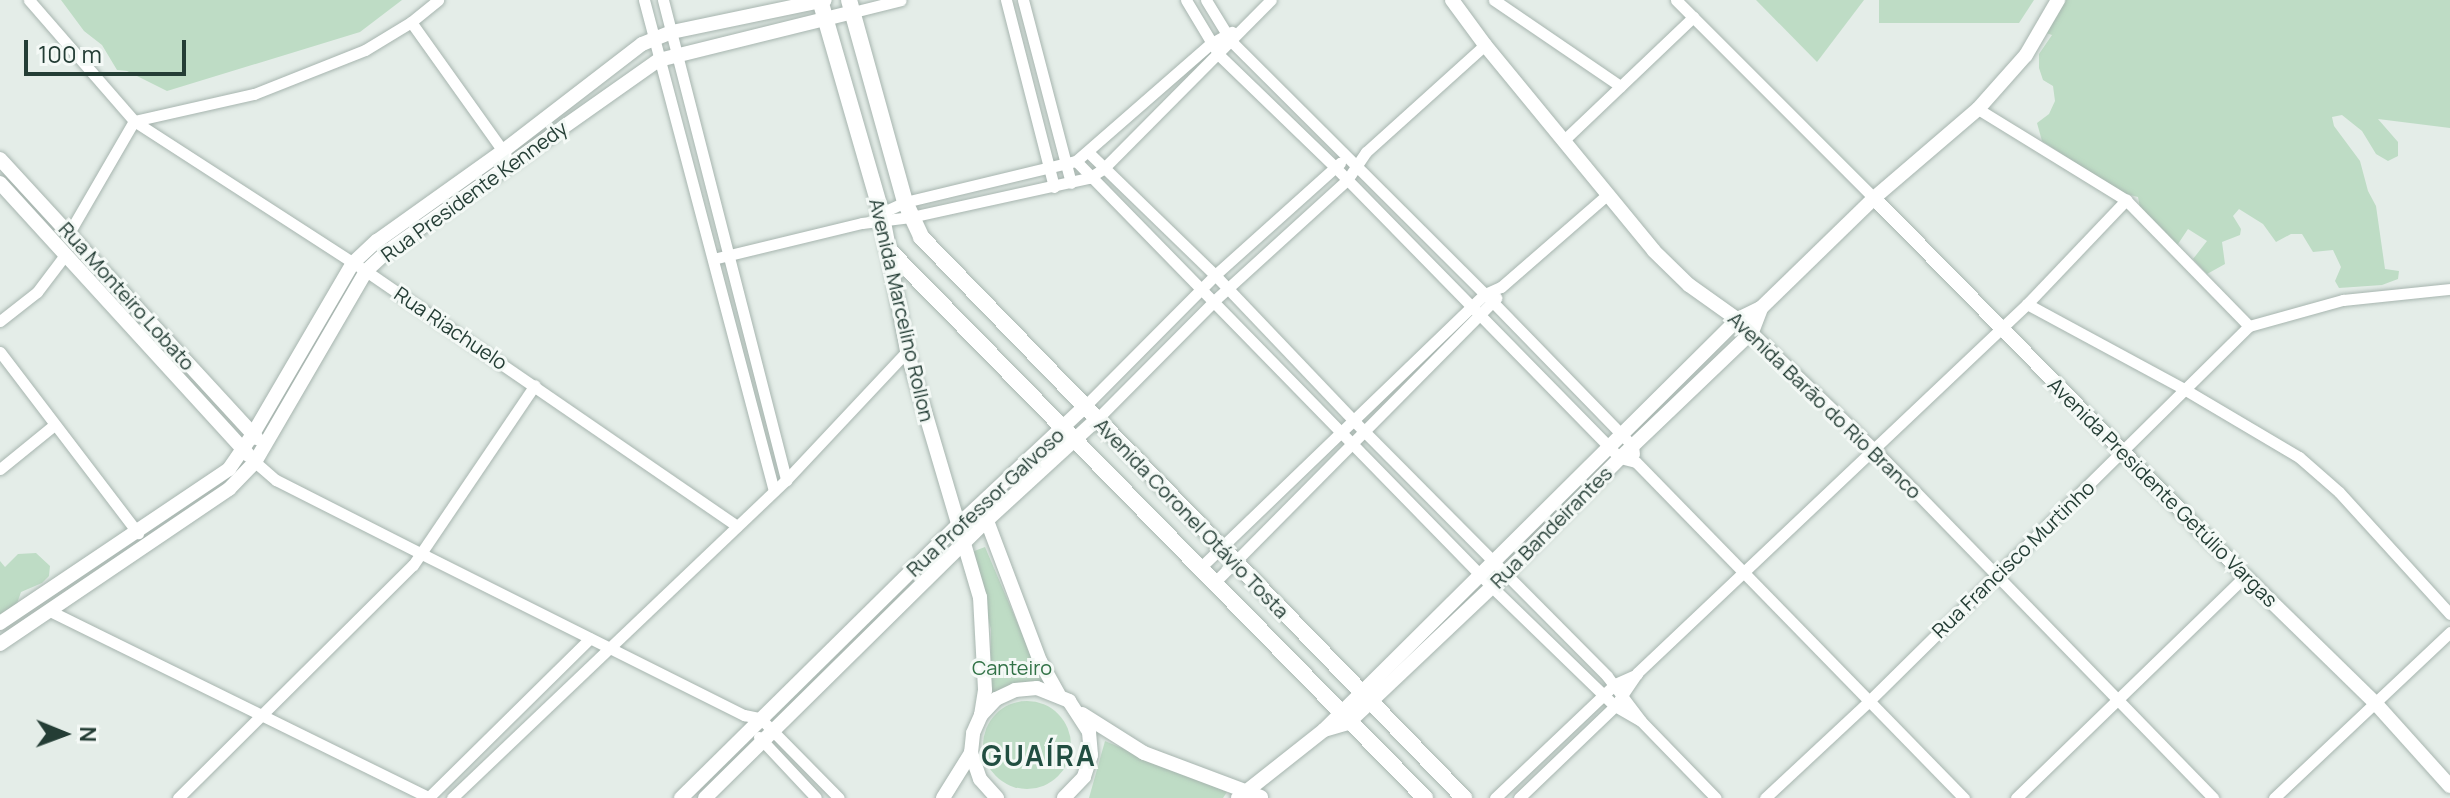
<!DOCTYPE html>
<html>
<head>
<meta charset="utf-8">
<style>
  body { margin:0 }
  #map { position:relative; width:2450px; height:798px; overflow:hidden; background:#e4ede8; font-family:Manrope,sans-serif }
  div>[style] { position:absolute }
  .green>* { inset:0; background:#bedcc5 }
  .round { border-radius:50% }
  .roads { filter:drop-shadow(0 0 2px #a7b5af) drop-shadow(0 0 2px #a7b5af) }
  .minor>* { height:11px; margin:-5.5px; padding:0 5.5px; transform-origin:5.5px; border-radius:5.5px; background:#fff }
  .tertiary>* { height:14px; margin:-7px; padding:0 7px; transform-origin:7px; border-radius:7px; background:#fff }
  .secondary>* { height:16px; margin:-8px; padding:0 8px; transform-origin:8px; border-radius:8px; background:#fff }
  span { translate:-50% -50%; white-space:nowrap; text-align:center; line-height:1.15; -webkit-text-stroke:6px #f4f9f6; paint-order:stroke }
  .street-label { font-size:20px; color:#243d35 }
  .park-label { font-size:20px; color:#317246 }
  .district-label { font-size:28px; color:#214e41; font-weight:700; letter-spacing:2px }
  .north { position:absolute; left:24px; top:694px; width:80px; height:80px; -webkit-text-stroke:6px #f4f9f6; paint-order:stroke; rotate:91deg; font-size:22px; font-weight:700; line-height:32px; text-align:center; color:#243d35 }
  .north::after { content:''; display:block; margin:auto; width:28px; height:36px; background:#243d35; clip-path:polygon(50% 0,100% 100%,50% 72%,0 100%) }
  .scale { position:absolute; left:24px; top:40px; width:162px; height:36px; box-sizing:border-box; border:4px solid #243d35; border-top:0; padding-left:10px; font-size:24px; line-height:28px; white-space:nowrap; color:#243d35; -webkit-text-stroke:6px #f4f9f6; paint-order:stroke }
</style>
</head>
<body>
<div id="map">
  <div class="green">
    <div style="clip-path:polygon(61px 0,402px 0,360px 32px,167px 91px,127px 71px,117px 70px,102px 45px,84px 31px)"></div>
    <div style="clip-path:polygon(1756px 0,1864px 0,1817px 62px)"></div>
    <div style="clip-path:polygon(1879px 0,2034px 0,2019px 23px,1879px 23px)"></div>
    <div style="clip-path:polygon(2061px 0,2450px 0,2450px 128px,2378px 119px,2398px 142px,2398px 156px,2388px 161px,2376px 154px,2362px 131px,2342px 115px,2332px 117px,2334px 126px,2360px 161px,2368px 191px,2376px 206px,2385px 269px,2399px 271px,2398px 279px,2382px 285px,2339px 288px,2335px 281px,2341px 267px,2333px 250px,2313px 252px,2302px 234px,2291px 234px,2276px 242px,2263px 224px,2239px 209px,2233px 216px,2241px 229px,2240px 235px,2222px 242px,2225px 264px,2207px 274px,2193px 259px,2207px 241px,2188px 229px,2176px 247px,2140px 208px,2138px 197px,2122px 193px,2042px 141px,2037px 123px,2049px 114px,2055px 101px,2053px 86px,2043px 80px,2039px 68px,2039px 54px,2052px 35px,2046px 33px)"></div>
    <div style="clip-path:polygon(985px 547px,1044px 685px,990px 699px,991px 629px,969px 553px)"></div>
    <div style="clip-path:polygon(36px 553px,50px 566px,49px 576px,42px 583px,21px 592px,13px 615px,0 621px,0 561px,5px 567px,18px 554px)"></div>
    <div class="round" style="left:983px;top:701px;width:88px;height:88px"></div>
    <div style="clip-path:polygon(1105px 741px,1227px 792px,1223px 798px,1089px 798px)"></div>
  </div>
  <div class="roads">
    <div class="minor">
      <div style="left:29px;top:0;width:160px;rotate:49deg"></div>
      <div style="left:134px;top:121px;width:276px;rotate:32.9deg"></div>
      <div style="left:366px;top:271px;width:450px;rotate:34.5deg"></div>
      <div style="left:644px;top:0;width:508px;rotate:75.17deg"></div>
      <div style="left:663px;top:0;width:496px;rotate:75.6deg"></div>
      <div style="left:1006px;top:0;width:193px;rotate:75.6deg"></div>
      <div style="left:1023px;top:0;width:189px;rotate:75.3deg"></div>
      <div style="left:1186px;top:0;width:64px;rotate:59deg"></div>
      <div style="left:1219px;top:55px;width:158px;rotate:44deg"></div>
      <div style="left:1333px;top:165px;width:395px;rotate:45.6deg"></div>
      <div style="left:1609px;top:447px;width:16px;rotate:45deg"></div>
      <div style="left:1620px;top:458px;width:16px;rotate:14deg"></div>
      <div style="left:1636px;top:462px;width:470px;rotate:45.7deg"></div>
      <div style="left:1206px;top:0;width:48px;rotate:58.6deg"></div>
      <div style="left:1231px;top:41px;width:359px;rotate:44.9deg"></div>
      <div style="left:1485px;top:294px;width:212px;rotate:45.8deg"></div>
      <div style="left:1633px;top:446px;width:8px;rotate:83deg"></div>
      <div style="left:1494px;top:0;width:153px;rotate:34.3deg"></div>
      <div style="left:1676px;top:0;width:280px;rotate:45deg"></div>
      <div style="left:853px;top:12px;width:49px;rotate:-14deg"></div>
      <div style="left:411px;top:22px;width:163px;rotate:54.5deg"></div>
      <div style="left:1978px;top:109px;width:174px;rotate:31.6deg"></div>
      <div style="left:2126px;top:200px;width:176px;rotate:45.7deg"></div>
      <div style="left:1563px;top:141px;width:180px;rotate:-43.6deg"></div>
      <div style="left:1088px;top:152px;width:177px;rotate:44.1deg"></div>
      <div style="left:1215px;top:275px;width:202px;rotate:46.4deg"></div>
      <div style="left:1354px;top:421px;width:359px;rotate:45.2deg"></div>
      <div style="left:1607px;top:676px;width:56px;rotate:52.9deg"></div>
      <div style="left:1641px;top:721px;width:107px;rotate:45.8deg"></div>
      <div style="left:1076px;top:161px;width:595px;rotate:45.68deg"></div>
      <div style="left:1492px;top:587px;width:171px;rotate:44.1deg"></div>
      <div style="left:1615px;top:706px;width:30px;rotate:30deg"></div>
      <div style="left:877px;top:215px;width:31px;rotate:-25deg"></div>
      <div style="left:905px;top:202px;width:176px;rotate:-13.5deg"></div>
      <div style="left:1076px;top:161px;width:178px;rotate:-41.1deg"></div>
      <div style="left:1210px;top:44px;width:25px;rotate:-29deg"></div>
      <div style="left:69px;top:233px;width:129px;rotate:-59.9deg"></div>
      <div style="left:134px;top:121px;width:123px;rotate:-12.7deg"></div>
      <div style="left:254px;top:94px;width:119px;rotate:-21.6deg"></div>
      <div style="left:365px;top:50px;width:54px;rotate:-31.3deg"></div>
      <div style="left:411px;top:22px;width:35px;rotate:-39deg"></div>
      <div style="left:713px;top:259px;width:153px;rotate:-13.6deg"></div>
      <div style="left:862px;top:223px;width:49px;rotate:-7deg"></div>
      <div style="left:911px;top:217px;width:182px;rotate:-12.4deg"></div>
      <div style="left:1089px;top:178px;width:17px;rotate:-33deg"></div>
      <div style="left:1103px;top:169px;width:238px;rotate:-45.2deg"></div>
      <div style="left:2027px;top:304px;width:179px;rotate:28.4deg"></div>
      <div style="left:2184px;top:389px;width:134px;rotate:30.6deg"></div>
      <div style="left:2299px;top:457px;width:53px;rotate:41.2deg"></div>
      <div style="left:2339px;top:492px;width:165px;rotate:47.7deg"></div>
      <div style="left:0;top:321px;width:47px;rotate:-38.1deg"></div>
      <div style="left:37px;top:292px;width:46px;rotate:-52.9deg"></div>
      <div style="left:1752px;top:332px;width:168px;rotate:43.8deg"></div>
      <div style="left:1873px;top:448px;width:488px;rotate:45.8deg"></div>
      <div style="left:0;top:352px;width:228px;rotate:52.7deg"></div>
      <div style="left:1084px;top:407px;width:186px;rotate:-45.2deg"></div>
      <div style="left:1215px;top:275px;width:168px;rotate:-41.9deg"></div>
      <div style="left:1096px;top:420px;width:169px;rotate:-45.2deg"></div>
      <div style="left:1215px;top:300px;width:178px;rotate:-42.3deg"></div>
      <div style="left:1347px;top:180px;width:34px;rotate:-56deg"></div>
      <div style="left:1366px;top:152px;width:160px;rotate:-42deg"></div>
      <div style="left:255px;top:462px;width:28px;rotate:41deg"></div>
      <div style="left:276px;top:480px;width:164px;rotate:26.9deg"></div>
      <div style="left:422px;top:554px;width:360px;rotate:26.6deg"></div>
      <div style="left:744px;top:715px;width:16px;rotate:11deg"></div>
      <div style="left:760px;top:718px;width:112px;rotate:45.4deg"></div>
      <div style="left:0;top:469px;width:68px;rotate:-39.1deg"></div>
      <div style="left:1202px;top:566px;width:393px;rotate:-43.9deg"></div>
      <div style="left:1485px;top:294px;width:17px;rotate:-24deg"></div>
      <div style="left:1501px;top:287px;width:140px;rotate:-41deg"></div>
      <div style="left:1215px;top:582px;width:400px;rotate:-45.3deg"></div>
      <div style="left:50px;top:611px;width:424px;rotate:26.2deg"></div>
      <div style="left:759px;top:737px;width:83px;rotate:46.9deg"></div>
      <div style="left:429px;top:797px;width:226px;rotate:-44.6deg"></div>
      <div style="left:178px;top:798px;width:331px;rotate:-44.8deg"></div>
      <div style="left:413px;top:565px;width:217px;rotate:-55.9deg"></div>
      <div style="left:452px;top:798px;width:461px;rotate:-43.6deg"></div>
      <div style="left:786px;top:480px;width:177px;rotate:-46.8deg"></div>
      <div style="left:1495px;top:798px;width:166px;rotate:-43.5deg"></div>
      <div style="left:1615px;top:684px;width:24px;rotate:-24deg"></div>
      <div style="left:1519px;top:798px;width:133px;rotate:-43.8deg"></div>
      <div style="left:1615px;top:706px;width:40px;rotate:-56deg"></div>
      <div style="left:1637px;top:673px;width:537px;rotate:-43.42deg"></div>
      <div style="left:2027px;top:304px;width:144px;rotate:-46.4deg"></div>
      <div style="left:1765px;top:798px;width:142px;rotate:-43deg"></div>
      <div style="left:1869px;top:701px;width:534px;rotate:-44.62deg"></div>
      <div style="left:2249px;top:326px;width:98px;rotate:-15.5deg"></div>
      <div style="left:2343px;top:300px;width:108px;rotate:-5.9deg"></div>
      <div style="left:2016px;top:798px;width:319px;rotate:-44.1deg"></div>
      <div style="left:2274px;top:798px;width:242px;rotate:-43.3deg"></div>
    </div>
    <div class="tertiary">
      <div style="left:1452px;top:0;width:56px;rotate:53.7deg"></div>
      <div style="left:1485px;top:45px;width:266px;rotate:50.6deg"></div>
      <div style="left:1654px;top:251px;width:49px;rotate:44.2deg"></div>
      <div style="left:1689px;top:285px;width:69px;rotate:35.5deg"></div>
      <div style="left:0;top:159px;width:379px;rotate:47.4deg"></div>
      <div style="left:0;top:183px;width:368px;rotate:47.6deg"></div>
      <div style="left:1874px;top:198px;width:530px;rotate:45.54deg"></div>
      <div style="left:2245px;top:576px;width:185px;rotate:44.3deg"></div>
      <div style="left:2377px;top:705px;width:109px;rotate:48deg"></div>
      <div style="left:888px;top:249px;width:104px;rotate:79.4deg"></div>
      <div style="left:907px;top:351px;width:257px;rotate:73.5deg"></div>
      <div style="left:980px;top:597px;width:93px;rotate:86.9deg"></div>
      <div style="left:985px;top:690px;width:25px;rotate:99deg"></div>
      <div style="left:984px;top:513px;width:158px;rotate:69.3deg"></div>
      <div style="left:1040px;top:661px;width:38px;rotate:61deg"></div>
      <div style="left:0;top:623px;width:276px;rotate:-33.9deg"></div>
      <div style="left:229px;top:469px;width:42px;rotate:-55.6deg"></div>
      <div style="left:253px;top:434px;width:198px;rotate:-59.7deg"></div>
      <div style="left:353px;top:263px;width:33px;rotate:-43deg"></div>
      <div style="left:377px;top:241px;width:155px;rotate:-35.5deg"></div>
      <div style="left:503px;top:151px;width:175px;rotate:-37.6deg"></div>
      <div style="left:642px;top:44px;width:32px;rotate:-22deg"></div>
      <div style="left:672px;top:32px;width:156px;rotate:-11.8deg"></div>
      <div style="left:0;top:644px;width:277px;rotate:-34.1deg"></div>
      <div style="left:229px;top:489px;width:37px;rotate:-46deg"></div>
      <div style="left:255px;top:462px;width:221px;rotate:-59.8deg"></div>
      <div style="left:366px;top:271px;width:26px;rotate:-43deg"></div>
      <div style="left:385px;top:253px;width:335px;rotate:-35.2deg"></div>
      <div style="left:659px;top:60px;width:200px;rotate:-13.9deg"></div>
      <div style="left:1082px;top:714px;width:73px;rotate:32.2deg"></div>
      <div style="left:1144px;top:753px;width:125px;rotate:20.6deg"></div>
      <div style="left:1324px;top:730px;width:25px;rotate:-16deg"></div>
      <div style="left:1348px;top:723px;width:198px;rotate:-43.4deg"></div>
      <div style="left:1492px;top:587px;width:182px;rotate:-45.2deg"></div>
      <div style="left:1620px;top:458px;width:182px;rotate:-43.7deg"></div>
      <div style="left:1752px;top:332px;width:26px;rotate:-69deg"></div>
      <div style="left:681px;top:798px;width:388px;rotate:-44.6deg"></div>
      <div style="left:957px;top:526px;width:174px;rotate:-43.1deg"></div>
      <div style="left:705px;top:798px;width:396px;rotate:-44.6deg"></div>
      <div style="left:987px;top:520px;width:148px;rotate:-42.5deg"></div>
      <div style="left:943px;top:798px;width:53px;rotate:-58.1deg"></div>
      <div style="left:997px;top:798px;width:25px;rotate:-132deg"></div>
      <div style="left:980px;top:779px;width:28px;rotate:-109deg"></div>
      <div style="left:971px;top:753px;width:20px;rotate:-84deg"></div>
      <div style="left:973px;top:733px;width:20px;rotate:-66deg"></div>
      <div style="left:981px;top:715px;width:22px;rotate:-47deg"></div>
      <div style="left:996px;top:699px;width:21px;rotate:-25deg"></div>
      <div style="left:1015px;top:690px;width:22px;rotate:-5deg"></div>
      <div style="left:1037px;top:688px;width:35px;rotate:22deg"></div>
      <div style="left:1069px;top:701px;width:37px;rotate:57deg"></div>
      <div style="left:1089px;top:732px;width:23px;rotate:85deg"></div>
      <div style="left:1091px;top:755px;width:23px;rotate:108deg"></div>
      <div style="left:1084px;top:777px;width:29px;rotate:134deg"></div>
      <div style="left:1238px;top:798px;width:110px;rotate:-38.3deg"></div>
      <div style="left:1324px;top:730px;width:583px;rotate:-44.79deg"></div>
      <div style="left:1738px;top:319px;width:25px;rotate:-26deg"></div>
      <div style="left:1761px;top:308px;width:158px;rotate:-44.2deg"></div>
      <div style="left:1874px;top:198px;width:137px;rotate:-40.6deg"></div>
      <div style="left:1978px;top:109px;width:72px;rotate:-48.4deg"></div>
      <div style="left:2026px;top:55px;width:64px;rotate:-59.8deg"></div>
    </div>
    <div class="secondary">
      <div style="left:820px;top:0;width:221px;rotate:73.9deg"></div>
      <div style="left:881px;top:212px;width:38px;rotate:79deg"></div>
      <div style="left:888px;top:249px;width:768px;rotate:45.63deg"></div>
      <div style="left:849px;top:0;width:210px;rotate:74.5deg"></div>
      <div style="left:905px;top:202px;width:38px;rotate:65deg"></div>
      <div style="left:921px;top:237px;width:781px;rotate:45.93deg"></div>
    </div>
  </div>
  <div class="street-label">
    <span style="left:474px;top:191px;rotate:-36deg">Rua Presidente Kennedy</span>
    <span style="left:127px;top:296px;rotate:48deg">Rua Monteiro Lobato</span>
    <span style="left:902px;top:310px;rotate:77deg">Avenida Marcelino Rollon</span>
    <span style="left:451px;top:328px;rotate:34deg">Rua Riachuelo</span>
    <span style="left:1825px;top:405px;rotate:44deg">Avenida Barão do Rio Branco</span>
    <span style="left:2163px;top:492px;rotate:45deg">Avenida Presidente Getúlio Vargas</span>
    <span style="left:985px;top:502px;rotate:-43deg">Rua Professor Galvoso</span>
    <span style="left:1192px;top:518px;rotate:46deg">Avenida Coronel Otávio Tosta</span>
    <span style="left:1551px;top:527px;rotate:-45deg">Rua Bandeirantes</span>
    <span style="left:2013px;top:559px;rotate:-44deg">Rua Francisco Murtinho</span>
  </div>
  <div class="park-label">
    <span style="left:1012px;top:667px">Canteiro</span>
  </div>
  <div class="district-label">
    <span style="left:1039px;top:755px">GUAÍRA</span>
  </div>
  <div class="north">N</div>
  <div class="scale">100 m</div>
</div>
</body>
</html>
